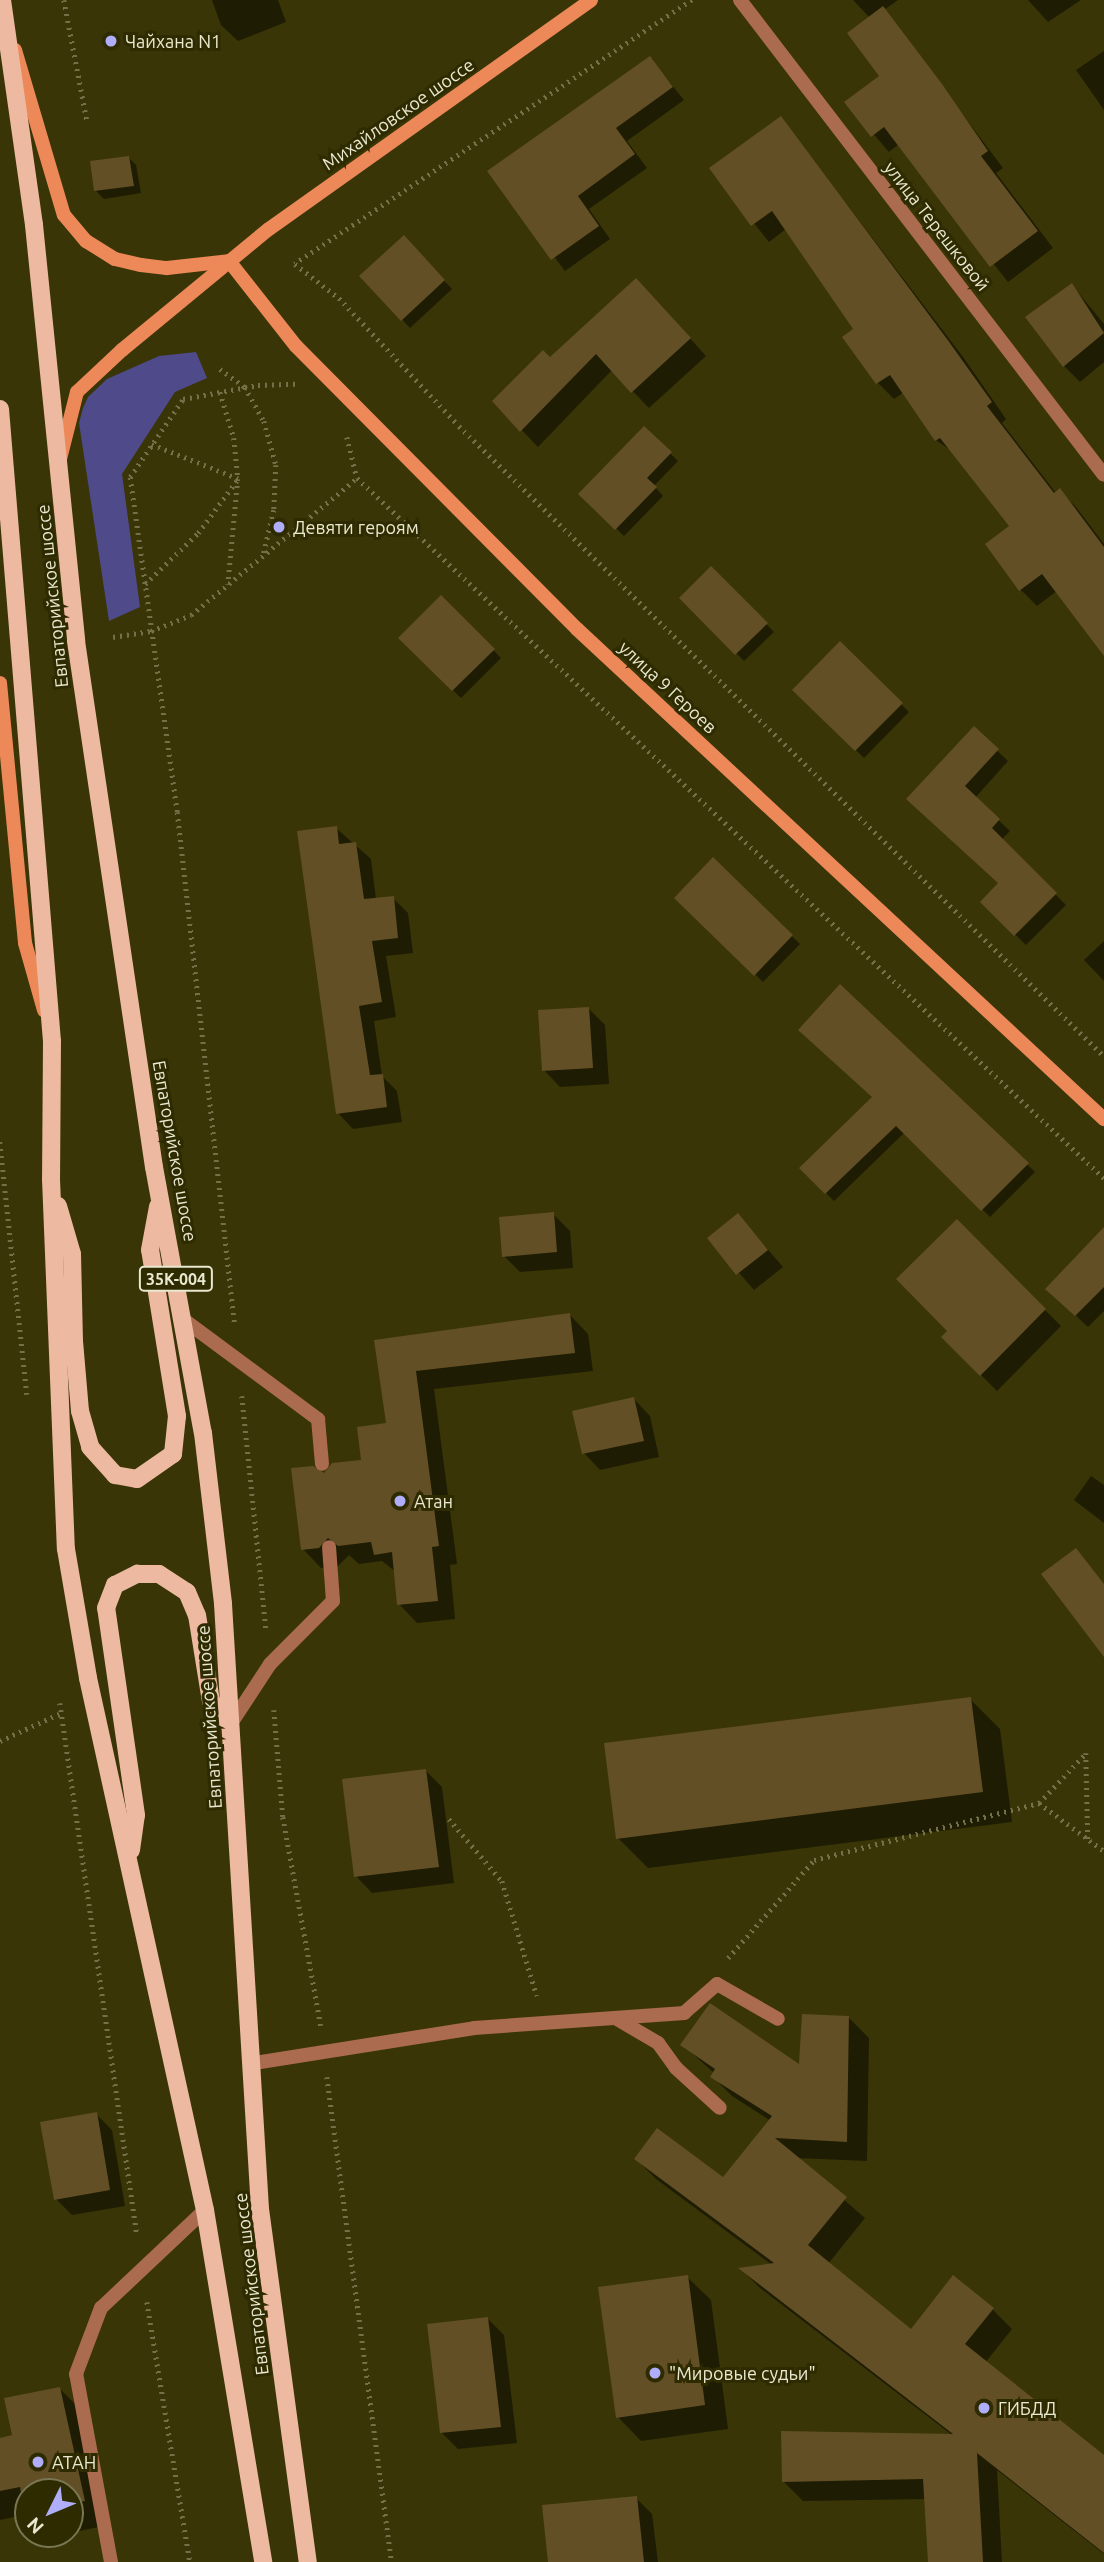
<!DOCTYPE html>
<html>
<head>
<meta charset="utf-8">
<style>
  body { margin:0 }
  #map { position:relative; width:1104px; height:2562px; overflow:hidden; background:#393506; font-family:Ubuntu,sans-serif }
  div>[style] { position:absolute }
  .green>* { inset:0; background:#4f4a8a }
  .shadow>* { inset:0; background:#0007 }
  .building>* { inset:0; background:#624f25 }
  .path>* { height:4.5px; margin-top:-2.25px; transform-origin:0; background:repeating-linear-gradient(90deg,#74714a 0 2px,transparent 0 7px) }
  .lane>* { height:14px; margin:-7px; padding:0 7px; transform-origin:7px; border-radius:7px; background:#ab6b4e }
  .street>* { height:14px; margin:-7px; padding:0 7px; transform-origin:7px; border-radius:7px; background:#ab6b4e }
  .secondary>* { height:14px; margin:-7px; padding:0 7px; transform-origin:7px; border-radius:7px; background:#ed8859 }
  .primary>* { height:18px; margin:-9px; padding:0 9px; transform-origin:9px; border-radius:9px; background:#edb9a1 }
  .dots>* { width:19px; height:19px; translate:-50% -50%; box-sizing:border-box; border:4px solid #2f2b00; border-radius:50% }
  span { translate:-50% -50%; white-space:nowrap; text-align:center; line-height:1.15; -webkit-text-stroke:6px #2f2b00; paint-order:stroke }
  .shield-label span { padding:2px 5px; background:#2f2b00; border:2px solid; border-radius:5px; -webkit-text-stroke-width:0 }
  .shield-label { font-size:16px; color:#e9e8d0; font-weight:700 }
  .poi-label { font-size:18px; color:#e9e8d0 }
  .left { translate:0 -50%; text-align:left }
  .street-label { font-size:18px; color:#e9e8d0 }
  .north { position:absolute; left:14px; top:2478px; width:70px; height:70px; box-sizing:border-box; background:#2f2b00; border:2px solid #797753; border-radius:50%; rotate:227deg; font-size:19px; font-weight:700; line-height:28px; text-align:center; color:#e9e8d0 }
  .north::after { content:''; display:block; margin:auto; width:24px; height:32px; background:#b0aefa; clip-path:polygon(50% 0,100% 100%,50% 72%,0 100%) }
</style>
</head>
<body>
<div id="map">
  <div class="green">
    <div style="clip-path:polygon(196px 352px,207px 378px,175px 392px,122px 474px,140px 607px,109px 621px,79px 423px,83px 408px,88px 397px,107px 379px,159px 356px)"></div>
  </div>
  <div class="shadow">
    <div style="clip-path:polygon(212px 0,278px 0,286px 22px,238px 41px,221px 25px)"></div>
    <div style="clip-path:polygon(853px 0,898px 0,884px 10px,1003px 168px,996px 173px,1053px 248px,1008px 282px,899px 144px,889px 152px,847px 103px,881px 77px,870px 18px)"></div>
    <div style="clip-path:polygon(1028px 0,1081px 0,1048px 22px)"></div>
    <div style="clip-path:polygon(1104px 51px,1104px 110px,1076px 70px)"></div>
    <div style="clip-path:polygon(650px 58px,684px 100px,627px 141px,647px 168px,589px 209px,610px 239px,565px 271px,490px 172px)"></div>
    <div style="clip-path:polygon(781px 118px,963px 357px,1006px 419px,1002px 423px,1056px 493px,1060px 491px,1076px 507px,1104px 544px,1104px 655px,1057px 591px,1037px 606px,1021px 590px,987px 545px,1011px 526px,956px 454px,936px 440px,904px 392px,894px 399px,878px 383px,845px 337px,855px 329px,786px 229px,769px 242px,711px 169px)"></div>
    <div style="clip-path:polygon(128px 157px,136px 165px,141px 193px,104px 199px,96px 191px)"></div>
    <div style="clip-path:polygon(403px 237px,452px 289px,410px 328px,362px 276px)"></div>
    <div style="clip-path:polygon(1072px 285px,1104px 324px,1104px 362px,1080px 382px,1064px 366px)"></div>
    <div style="clip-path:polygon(652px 296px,706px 356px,649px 408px,612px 370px,538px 447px,494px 401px,550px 359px)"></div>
    <div style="clip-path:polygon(644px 428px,678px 461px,654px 486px,663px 496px,624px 536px,581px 494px)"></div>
    <div style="clip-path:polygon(711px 568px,774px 632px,744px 661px,681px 598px)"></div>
    <div style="clip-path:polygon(441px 597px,501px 658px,461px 698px,400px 638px)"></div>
    <div style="clip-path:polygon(840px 643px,909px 712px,864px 758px,794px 690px)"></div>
    <div style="clip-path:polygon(974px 729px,1008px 761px,975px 798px,1010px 831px,1001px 840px,1066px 905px,1026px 945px,982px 902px,1000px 884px,919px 809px)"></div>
    <div style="clip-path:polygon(336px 828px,371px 859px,376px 899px,393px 898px,408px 913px,413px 953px,386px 956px,396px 1017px,374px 1021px,382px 1076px,397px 1091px,402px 1122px,353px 1129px,338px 1113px)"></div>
    <div style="clip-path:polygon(713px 860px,800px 944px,763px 982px,676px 898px)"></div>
    <div style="clip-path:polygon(1104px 941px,1104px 981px,1084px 960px)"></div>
    <div style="clip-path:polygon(840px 986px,1035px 1172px,990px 1217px,905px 1132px,834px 1201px,801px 1168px,874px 1098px)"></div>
    <div style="clip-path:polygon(589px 1009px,605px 1025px,609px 1084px,560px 1087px,544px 1070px)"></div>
    <div style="clip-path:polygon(553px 1214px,570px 1231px,573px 1268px,520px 1272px,504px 1256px)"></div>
    <div style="clip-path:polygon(738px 1215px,783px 1267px,754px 1290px,709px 1238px)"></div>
    <div style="clip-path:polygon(957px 1222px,1061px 1326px,997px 1391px,943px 1337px,949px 1331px)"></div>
    <div style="clip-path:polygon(1104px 1229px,1104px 1311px,1088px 1327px,1060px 1301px)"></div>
    <div style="clip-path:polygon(570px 1315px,588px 1334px,593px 1371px,434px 1389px,457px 1564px,450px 1565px,455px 1619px,417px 1623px,399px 1604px,396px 1572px,382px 1561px,359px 1564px,349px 1555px,338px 1566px,321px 1568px,303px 1549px,324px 1476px,363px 1461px,388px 1425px,376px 1341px)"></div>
    <div style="clip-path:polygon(634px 1399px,650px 1416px,659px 1457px,600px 1470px,584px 1453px)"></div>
    <div style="clip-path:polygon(1091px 1476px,1104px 1485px,1104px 1523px,1074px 1500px)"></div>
    <div style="clip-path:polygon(970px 1699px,1000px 1729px,1012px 1822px,648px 1868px,618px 1838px)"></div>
    <div style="clip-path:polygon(426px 1771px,442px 1787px,454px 1883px,372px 1893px,356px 1876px)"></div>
    <div style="clip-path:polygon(849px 2018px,869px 2038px,867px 2161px,796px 2158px,865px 2218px,828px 2264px,911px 2331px,992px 2309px,1012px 2329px,985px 2363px,1104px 2457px,1104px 2554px,997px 2470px,1002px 2562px,930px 2562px,926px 2499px,803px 2501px,783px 2481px,952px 2435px,760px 2288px,741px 2269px,772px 2265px,656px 2179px,636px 2159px,723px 2179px,771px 2121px,732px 2096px,712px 2076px,714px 2073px,682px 2044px,801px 2067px)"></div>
    <div style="clip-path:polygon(96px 2114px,112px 2130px,125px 2206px,72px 2215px,56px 2199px)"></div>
    <div style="clip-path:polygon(687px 2277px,711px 2300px,728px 2429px,641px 2441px,618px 2417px)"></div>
    <div style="clip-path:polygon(488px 2319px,504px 2335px,517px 2443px,458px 2449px,442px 2433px)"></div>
    <div style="clip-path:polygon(60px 2389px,84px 2413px,108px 2525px,70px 2533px,70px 2492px,28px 2492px,28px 2514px,0 2520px,0 2439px,14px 2436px)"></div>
    <div style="clip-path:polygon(636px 2498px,652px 2514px,658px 2562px,550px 2562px)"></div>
  </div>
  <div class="building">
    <div style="clip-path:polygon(883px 6px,942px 84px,988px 151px,981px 156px,1038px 231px,990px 267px,884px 127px,871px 137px,844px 102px,879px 76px,847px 33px)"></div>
    <div style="clip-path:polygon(650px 56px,673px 87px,616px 128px,635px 154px,578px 196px,599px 226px,551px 260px,487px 171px)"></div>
    <div style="clip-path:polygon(781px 116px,947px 339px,992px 402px,987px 406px,1054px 493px,1060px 488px,1104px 547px,1104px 656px,1042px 574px,1019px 591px,985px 544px,1009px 526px,940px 438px,935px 441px,890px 375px,876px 384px,842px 337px,853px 329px,772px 211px,751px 226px,709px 168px)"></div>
    <div style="clip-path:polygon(129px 156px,134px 186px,94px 191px,90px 161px)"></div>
    <div style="clip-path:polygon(404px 235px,445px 280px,401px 321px,359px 276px)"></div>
    <div style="clip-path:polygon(636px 278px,691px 338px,631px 393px,596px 354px,520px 432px,492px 401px,543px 350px,550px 357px)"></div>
    <div style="clip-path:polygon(1072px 283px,1104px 333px,1063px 367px,1025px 317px)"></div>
    <div style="clip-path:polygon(644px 426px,672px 452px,647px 478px,657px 487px,615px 530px,578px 494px)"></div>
    <div style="clip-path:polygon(711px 566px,768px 623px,735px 655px,679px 598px)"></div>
    <div style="clip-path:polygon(441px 595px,495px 649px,452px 691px,398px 638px)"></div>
    <div style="clip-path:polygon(840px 641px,903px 703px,855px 751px,792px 690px)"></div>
    <div style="clip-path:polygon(974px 726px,999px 749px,965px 786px,1000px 819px,992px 828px,1057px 893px,1014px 936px,980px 902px,998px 883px,906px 799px)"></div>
    <div style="clip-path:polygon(337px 826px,339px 844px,356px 842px,364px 899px,394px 896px,398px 938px,372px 941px,382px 1002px,359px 1006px,370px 1075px,383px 1074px,387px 1107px,336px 1114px,297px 831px)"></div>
    <div style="clip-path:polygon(713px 857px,793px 935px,754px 976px,674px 898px)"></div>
    <div style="clip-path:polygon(840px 984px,1029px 1163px,981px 1211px,896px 1126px,825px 1194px,799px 1168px,872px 1097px,798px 1030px)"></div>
    <div style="clip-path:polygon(589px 1007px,593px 1068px,542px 1071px,538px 1010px)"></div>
    <div style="clip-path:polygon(554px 1212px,557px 1252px,502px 1257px,499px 1217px)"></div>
    <div style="clip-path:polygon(738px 1213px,768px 1250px,736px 1275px,707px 1238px)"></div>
    <div style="clip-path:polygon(957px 1219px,1046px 1309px,980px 1376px,941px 1337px,947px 1331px,896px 1279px)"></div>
    <div style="clip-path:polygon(1104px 1227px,1104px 1287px,1075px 1316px,1045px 1289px)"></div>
    <div style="clip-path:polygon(570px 1313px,575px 1353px,416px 1371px,439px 1546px,432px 1547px,438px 1601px,397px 1605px,392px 1552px,374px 1555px,371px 1542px,338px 1546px,328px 1538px,319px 1548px,301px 1550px,291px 1468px,313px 1466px,324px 1473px,332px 1463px,361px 1460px,357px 1427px,386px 1423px,374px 1340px)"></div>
    <div style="clip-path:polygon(634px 1397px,644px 1441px,582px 1454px,572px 1411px)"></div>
    <div style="clip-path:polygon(1076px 1548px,1104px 1584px,1104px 1657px,1041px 1574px)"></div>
    <div style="clip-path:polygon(971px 1697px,983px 1792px,616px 1839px,604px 1743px)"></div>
    <div style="clip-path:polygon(426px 1769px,439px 1867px,354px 1877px,342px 1779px)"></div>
    <div style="clip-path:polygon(710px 2003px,799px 2064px,802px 2014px,849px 2016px,847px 2142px,775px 2138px,847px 2197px,808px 2245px,911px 2329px,953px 2275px,994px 2308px,965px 2344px,1104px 2455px,1104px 2553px,977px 2453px,983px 2562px,928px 2562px,923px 2479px,782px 2482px,781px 2431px,953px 2434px,738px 2268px,774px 2263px,634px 2159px,657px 2128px,723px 2177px,772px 2116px,710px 2077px,715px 2069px,680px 2045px)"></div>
    <div style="clip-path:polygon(97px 2112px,110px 2190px,54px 2200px,40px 2122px)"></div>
    <div style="clip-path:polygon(688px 2275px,705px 2405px,616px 2418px,598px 2287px)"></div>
    <div style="clip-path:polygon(488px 2317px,501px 2427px,440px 2433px,427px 2324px)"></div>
    <div style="clip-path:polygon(60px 2387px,85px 2501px,70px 2504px,70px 2492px,28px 2492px,25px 2514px,20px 2487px,0 2491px,0 2438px,12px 2435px,4px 2398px)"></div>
    <div style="clip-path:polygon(637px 2496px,644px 2562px,548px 2562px,542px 2505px)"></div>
  </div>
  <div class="path">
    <div style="left:64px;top:0;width:123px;rotate:79.2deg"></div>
    <div style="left:692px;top:0;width:477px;rotate:146.4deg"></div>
    <div style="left:295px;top:264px;width:56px;rotate:37.7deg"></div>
    <div style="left:339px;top:298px;width:175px;rotate:46.8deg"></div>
    <div style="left:459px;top:426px;width:902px;rotate:44.33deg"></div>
    <div style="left:220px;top:369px;width:31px;rotate:36deg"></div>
    <div style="left:245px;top:387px;width:39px;rotate:61deg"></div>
    <div style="left:264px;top:421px;width:46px;rotate:74.7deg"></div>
    <div style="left:276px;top:465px;width:45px;rotate:92.5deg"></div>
    <div style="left:274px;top:510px;width:48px;rotate:103.2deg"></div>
    <div style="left:220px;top:392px;width:48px;rotate:73.1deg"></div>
    <div style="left:234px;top:438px;width:41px;rotate:84.4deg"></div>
    <div style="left:238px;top:479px;width:106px;rotate:95.4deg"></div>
    <div style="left:347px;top:437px;width:42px;rotate:76.3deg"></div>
    <div style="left:357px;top:478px;width:1024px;rotate:43.14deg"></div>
    <div style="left:145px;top:584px;width:74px;rotate:-43.9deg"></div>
    <div style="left:198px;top:533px;width:67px;rotate:-53.5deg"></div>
    <div style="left:238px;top:479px;width:95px;rotate:-158.3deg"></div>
    <div style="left:113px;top:637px;width:38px;rotate:-9deg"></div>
    <div style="left:151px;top:631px;width:43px;rotate:-21.8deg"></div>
    <div style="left:191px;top:615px;width:215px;rotate:-39.5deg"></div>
    <div style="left:0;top:1142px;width:254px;rotate:83.9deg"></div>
    <div style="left:234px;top:1322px;width:513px;rotate:-96.38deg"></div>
    <div style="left:177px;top:812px;width:338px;rotate:-98deg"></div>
    <div style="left:130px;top:477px;width:94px;rotate:-55.8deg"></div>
    <div style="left:183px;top:399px;width:76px;rotate:-10.6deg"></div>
    <div style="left:258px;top:385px;width:37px;rotate:-2deg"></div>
    <div style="left:242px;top:1396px;width:233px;rotate:84.1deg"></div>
    <div style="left:60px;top:1703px;width:538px;rotate:81.76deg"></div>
    <div style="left:274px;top:1710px;width:107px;rotate:85.2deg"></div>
    <div style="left:283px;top:1817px;width:212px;rotate:79.7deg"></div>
    <div style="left:0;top:1741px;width:67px;rotate:-24.7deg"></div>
    <div style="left:1039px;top:1803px;width:69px;rotate:-46.8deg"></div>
    <div style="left:1086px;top:1753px;width:86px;rotate:88.7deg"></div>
    <div style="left:449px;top:1819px;width:82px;rotate:49.5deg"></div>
    <div style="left:502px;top:1881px;width:120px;rotate:73.1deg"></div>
    <div style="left:728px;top:1958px;width:130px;rotate:-48.7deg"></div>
    <div style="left:814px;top:1860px;width:232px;rotate:-14.2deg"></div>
    <div style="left:1039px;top:1803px;width:81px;rotate:36.4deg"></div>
    <div style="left:327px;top:2077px;width:489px;rotate:82.4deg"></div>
    <div style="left:147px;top:2302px;width:264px;rotate:80.6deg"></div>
  </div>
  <div class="lane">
    <div style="left:184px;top:1320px;width:167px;rotate:36.5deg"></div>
    <div style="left:318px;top:1419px;width:45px;rotate:84.9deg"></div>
    <div style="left:230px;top:1725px;width:73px;rotate:-56.7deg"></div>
    <div style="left:270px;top:1664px;width:89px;rotate:-45deg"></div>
    <div style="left:333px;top:1601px;width:54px;rotate:-94.2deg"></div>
    <div style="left:617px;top:2019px;width:48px;rotate:30.3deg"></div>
    <div style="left:658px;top:2043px;width:31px;rotate:54deg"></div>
    <div style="left:676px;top:2068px;width:59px;rotate:42.3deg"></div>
    <div style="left:254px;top:2063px;width:223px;rotate:-9deg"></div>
    <div style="left:474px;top:2028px;width:211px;rotate:-4.1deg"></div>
    <div style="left:684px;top:2013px;width:44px;rotate:-41.3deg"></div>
    <div style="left:717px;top:1984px;width:70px;rotate:29.8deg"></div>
    <div style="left:111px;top:2562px;width:191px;rotate:-100.5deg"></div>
    <div style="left:76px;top:2374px;width:71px;rotate:-69.3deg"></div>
    <div style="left:101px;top:2308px;width:143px;rotate:-43.3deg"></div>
  </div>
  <div class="street">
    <div style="left:740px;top:0;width:598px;rotate:52.54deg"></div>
  </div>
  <div class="secondary">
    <div style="left:15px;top:50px;width:172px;rotate:73.5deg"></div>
    <div style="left:64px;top:215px;width:34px;rotate:50deg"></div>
    <div style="left:86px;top:241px;width:34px;rotate:32deg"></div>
    <div style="left:115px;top:259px;width:27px;rotate:13deg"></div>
    <div style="left:141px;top:265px;width:26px;rotate:7deg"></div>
    <div style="left:167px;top:268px;width:62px;rotate:-6.4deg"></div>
    <div style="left:229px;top:261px;width:108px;rotate:51.8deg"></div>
    <div style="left:296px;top:346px;width:399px;rotate:45.2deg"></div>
    <div style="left:577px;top:629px;width:720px;rotate:42.92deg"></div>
    <div style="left:60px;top:459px;width:69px;rotate:-75.8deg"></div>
    <div style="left:77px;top:392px;width:62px;rotate:-43deg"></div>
    <div style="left:122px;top:350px;width:190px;rotate:-39.5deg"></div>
    <div style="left:269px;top:229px;width:395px;rotate:-35.4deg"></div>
    <div style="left:0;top:683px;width:261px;rotate:84.5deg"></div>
    <div style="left:25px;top:943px;width:70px;rotate:74.2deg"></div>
  </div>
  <div class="primary">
    <div style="left:2px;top:0;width:227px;rotate:81.9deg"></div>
    <div style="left:34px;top:225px;width:418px;rotate:84.2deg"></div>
    <div style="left:76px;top:641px;width:532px;rotate:81.57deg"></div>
    <div style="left:154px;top:1167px;width:270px;rotate:79.6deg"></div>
    <div style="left:203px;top:1433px;width:172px;rotate:83.3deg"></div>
    <div style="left:223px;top:1604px;width:606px;rotate:86.5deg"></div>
    <div style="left:260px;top:2209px;width:356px;rotate:82.3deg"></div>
    <div style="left:0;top:409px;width:634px;rotate:85.3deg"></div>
    <div style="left:52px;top:1041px;width:138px;rotate:90.4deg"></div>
    <div style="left:51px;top:1179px;width:370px;rotate:87.7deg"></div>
    <div style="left:66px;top:1549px;width:131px;rotate:80.3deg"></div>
    <div style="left:88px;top:1678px;width:545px;rotate:77.6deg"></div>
    <div style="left:205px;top:2210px;width:357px;rotate:80.6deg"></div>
    <div style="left:58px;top:1206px;width:50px;rotate:73.7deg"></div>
    <div style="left:72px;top:1254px;width:87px;rotate:88.7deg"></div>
    <div style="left:74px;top:1341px;width:70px;rotate:85.1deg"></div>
    <div style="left:80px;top:1411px;width:37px;rotate:74deg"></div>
    <div style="left:90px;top:1447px;width:38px;rotate:48deg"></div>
    <div style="left:115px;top:1475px;width:22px;rotate:10deg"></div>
    <div style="left:137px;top:1479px;width:44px;rotate:-34.8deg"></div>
    <div style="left:173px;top:1454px;width:38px;rotate:-84deg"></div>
    <div style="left:177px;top:1416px;width:168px;rotate:-99.2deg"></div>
    <div style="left:150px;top:1250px;width:44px;rotate:-79.5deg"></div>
    <div style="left:131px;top:1850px;width:35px;rotate:-82deg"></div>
    <div style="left:136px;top:1815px;width:209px;rotate:-98.2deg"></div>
    <div style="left:106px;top:1608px;width:25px;rotate:-69deg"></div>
    <div style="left:115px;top:1585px;width:25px;rotate:-27deg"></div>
    <div style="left:137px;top:1574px;width:22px"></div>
    <div style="left:159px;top:1574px;width:33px;rotate:33deg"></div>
    <div style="left:187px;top:1592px;width:25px;rotate:67deg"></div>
    <div style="left:197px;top:1615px;width:87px;rotate:80.8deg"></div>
    <div style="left:211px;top:1701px;width:31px;rotate:52deg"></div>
  </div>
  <div class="dots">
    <div style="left:111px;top:41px;background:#b0aefa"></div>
    <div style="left:279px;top:527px;background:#b0aefa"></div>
    <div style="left:400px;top:1501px;background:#b0aefa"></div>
    <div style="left:655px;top:2373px;background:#b0aefa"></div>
    <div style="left:984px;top:2408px;background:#b0aefa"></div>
    <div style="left:38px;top:2462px;background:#b0aefa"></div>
  </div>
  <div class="shield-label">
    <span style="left:176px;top:1279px">35К-004</span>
  </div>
  <div class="poi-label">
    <span class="left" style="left:125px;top:41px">Чайхана N1</span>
    <span class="left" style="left:293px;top:527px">Девяти героям</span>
    <span class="left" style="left:414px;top:1501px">Атан</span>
    <span class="left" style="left:669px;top:2373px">"Мировые судьи"</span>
    <span class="left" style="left:998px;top:2408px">ГИБДД</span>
    <span class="left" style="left:52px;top:2462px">АТАН</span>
  </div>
  <div class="street-label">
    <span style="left:398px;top:114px;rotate:-35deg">Михайловское шоссе</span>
    <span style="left:937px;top:226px;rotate:52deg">улица Терешковой</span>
    <span style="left:52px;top:596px;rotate:-96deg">Евпаторийское шоссе</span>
    <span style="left:668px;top:687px;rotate:43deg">улица 9 Героев</span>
    <span style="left:175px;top:1151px;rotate:80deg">Евпаторийское шоссе</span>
    <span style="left:209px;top:1717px;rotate:-94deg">Евпаторийское шоссе</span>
    <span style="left:251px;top:2284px;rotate:-97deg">Евпаторийское шоссе</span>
  </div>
  <div class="north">N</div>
</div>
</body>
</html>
